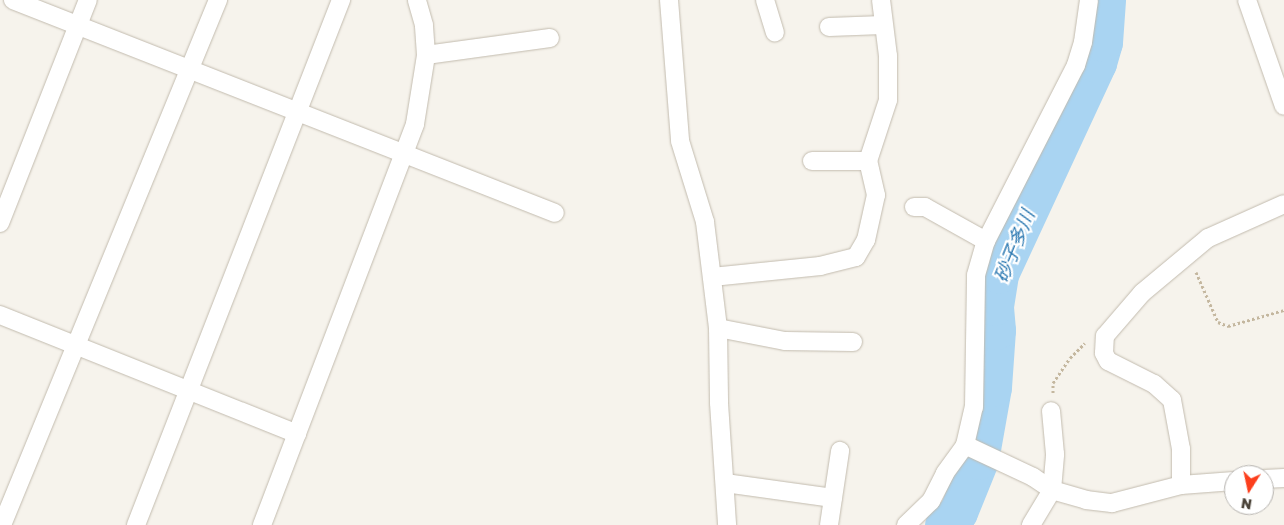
<!DOCTYPE html>
<html>
<head>
<meta charset="utf-8">
<style>
  body { margin:0 }
  #map { position:relative; width:1284px; height:525px; overflow:hidden; background:#f6f3ec; font-family:"Golos Text","Noto Sans JP",sans-serif }
  div>[style] { position:absolute }
  .river>* { height:39px; margin:-19.5px; padding:0 19.5px; transform-origin:19.5px; border-radius:19.5px; background:#a9d4f2 }
  .path>* { height:3px; margin-top:-1.5px; transform-origin:0; background:repeating-linear-gradient(90deg,#c4b79f 0 2.5px,transparent 0 5px) }
  .roads { filter:drop-shadow(0 0 1px #c2bbae) drop-shadow(0 0 1px #c2bbae) }
  .minor>* { height:18px; margin:-9px; padding:0 9px; transform-origin:9px; border-radius:9px; background:#fff }
  span { translate:-50% -50%; white-space:nowrap; text-align:center; line-height:1.15; -webkit-text-stroke:4.5px #fff; paint-order:stroke }
  .water-label { font-size:19px; color:#2e7ab2; font-style:italic }
  .north { position:absolute; left:1224px; top:465px; width:50px; height:50px; box-sizing:border-box; background:#fff; border:1px solid #b7b4b0; border-radius:50%; rotate:190deg; font-size:14px; font-weight:700; line-height:20px; text-align:center; color:#4b4439 }
  .north::after { content:''; display:block; margin:auto; width:18px; height:22px; background:#fc3f1d; clip-path:polygon(50% 0,100% 100%,50% 72%,0 100%) }
</style>
</head>
<body>
<div id="map">
  <div class="river">
    <div style="left:944px;top:525px;width:19px;rotate:-43deg"></div>
    <div style="left:958px;top:512px;width:56px;rotate:-68deg"></div>
    <div style="left:979px;top:460px;width:74px;rotate:-79.9deg"></div>
    <div style="left:992px;top:387px;width:57px;rotate:-86deg"></div>
    <div style="left:996px;top:330px;width:24px;rotate:-95deg"></div>
    <div style="left:994px;top:306px;width:32px;rotate:-81deg"></div>
    <div style="left:999px;top:274px;width:233px;rotate:-65.1deg"></div>
    <div style="left:1097px;top:63px;width:22px;rotate:-74deg"></div>
    <div style="left:1103px;top:42px;width:42px;rotate:-85.9deg"></div>
  </div>
  <div class="path">
    <div style="left:1196px;top:272px;width:55px;rotate:66.3deg"></div>
    <div style="left:1218px;top:322px;width:11px;rotate:22deg"></div>
    <div style="left:1228px;top:326px;width:58px;rotate:-15.9deg"></div>
    <div style="left:1053px;top:393px;width:10px;rotate:-90deg"></div>
    <div style="left:1053px;top:383px;width:30px;rotate:-56deg"></div>
    <div style="left:1070px;top:358px;width:21px;rotate:-45deg"></div>
  </div>
  <div class="roads">
    <div class="minor">
      <div style="left:13px;top:0;width:582px;rotate:21.45deg"></div>
      <div style="left:669px;top:0;width:141px;rotate:85.5deg"></div>
      <div style="left:680px;top:141px;width:85px;rotate:72.8deg"></div>
      <div style="left:705px;top:222px;width:107px;rotate:83deg"></div>
      <div style="left:718px;top:328px;width:75px;rotate:89.2deg"></div>
      <div style="left:719px;top:403px;width:122px;rotate:86.2deg"></div>
      <div style="left:765px;top:0;width:34px;rotate:73deg"></div>
      <div style="left:1247px;top:0;width:112px;rotate:70.8deg"></div>
      <div style="left:829px;top:27px;width:54px;rotate:-2.1deg"></div>
      <div style="left:426px;top:55px;width:125px;rotate:-7.8deg"></div>
      <div style="left:812px;top:161px;width:56px"></div>
      <div style="left:914px;top:207px;width:11px"></div>
      <div style="left:925px;top:207px;width:70px;rotate:29.1deg"></div>
      <div style="left:0;top:223px;width:240px;rotate:-68.5deg"></div>
      <div style="left:712px;top:277px;width:109px;rotate:-5.8deg"></div>
      <div style="left:820px;top:266px;width:37px;rotate:-14deg"></div>
      <div style="left:856px;top:257px;width:20px;rotate:-60deg"></div>
      <div style="left:866px;top:240px;width:46px;rotate:-77.5deg"></div>
      <div style="left:876px;top:195px;width:35px;rotate:-103deg"></div>
      <div style="left:868px;top:161px;width:64px;rotate:-71.8deg"></div>
      <div style="left:888px;top:100px;width:44px;rotate:-90deg"></div>
      <div style="left:888px;top:56px;width:56px;rotate:-97.1deg"></div>
      <div style="left:0;top:315px;width:320px;rotate:21.8deg"></div>
      <div style="left:718px;top:328px;width:68px;rotate:11deg"></div>
      <div style="left:785px;top:341px;width:68px;rotate:0.8deg"></div>
      <div style="left:965px;top:445px;width:75px;rotate:25.2deg"></div>
      <div style="left:1033px;top:477px;width:23px;rotate:34deg"></div>
      <div style="left:1052px;top:490px;width:35px;rotate:16deg"></div>
      <div style="left:1086px;top:500px;width:26px;rotate:7deg"></div>
      <div style="left:1112px;top:503px;width:71px;rotate:-14.6deg"></div>
      <div style="left:1181px;top:485px;width:53px;rotate:-4.3deg"></div>
      <div style="left:1264px;top:479px;width:20px;rotate:-3deg"></div>
      <div style="left:725px;top:483px;width:109px;rotate:7.9deg"></div>
      <div style="left:1181px;top:485px;width:36px;rotate:-90deg"></div>
      <div style="left:1181px;top:449px;width:50px;rotate:-100.4deg"></div>
      <div style="left:1172px;top:400px;width:24px;rotate:-138deg"></div>
      <div style="left:1154px;top:384px;width:51px;rotate:-153.4deg"></div>
      <div style="left:1108px;top:361px;width:9px;rotate:-117deg"></div>
      <div style="left:1104px;top:353px;width:17px;rotate:-87deg"></div>
      <div style="left:1105px;top:336px;width:57px;rotate:-49.3deg"></div>
      <div style="left:1142px;top:293px;width:86px;rotate:-39.8deg"></div>
      <div style="left:1208px;top:238px;width:83px;rotate:-24.1deg"></div>
      <div style="left:2px;top:525px;width:568px;rotate:-67.64deg"></div>
      <div style="left:136px;top:525px;width:564px;rotate:-68.67deg"></div>
      <div style="left:262px;top:525px;width:429px;rotate:-69.1deg"></div>
      <div style="left:415px;top:124px;width:70px;rotate:-80.9deg"></div>
      <div style="left:426px;top:55px;width:30px;rotate:-94deg"></div>
      <div style="left:424px;top:25px;width:26px;rotate:-106deg"></div>
      <div style="left:829px;top:525px;width:75px;rotate:-81.5deg"></div>
      <div style="left:906px;top:525px;width:35px;rotate:-44deg"></div>
      <div style="left:931px;top:501px;width:31px;rotate:-63deg"></div>
      <div style="left:945px;top:473px;width:34px;rotate:-54deg"></div>
      <div style="left:965px;top:445px;width:39px;rotate:-77deg"></div>
      <div style="left:974px;top:407px;width:132px;rotate:-89.1deg"></div>
      <div style="left:976px;top:275px;width:35px;rotate:-74deg"></div>
      <div style="left:986px;top:241px;width:198px;rotate:-62.9deg"></div>
      <div style="left:1076px;top:65px;width:24px;rotate:-73deg"></div>
      <div style="left:1083px;top:42px;width:42px;rotate:-81.9deg"></div>
      <div style="left:1031px;top:525px;width:41px;rotate:-59deg"></div>
      <div style="left:1052px;top:490px;width:36px;rotate:-85deg"></div>
      <div style="left:1055px;top:454px;width:43px;rotate:-95.3deg"></div>
    </div>
  </div>
  <div class="water-label">
    <span style="left:1014px;top:246px;rotate:-68deg">砂子多川</span>
  </div>
  <div class="north">N</div>
</div>
</body>
</html>
